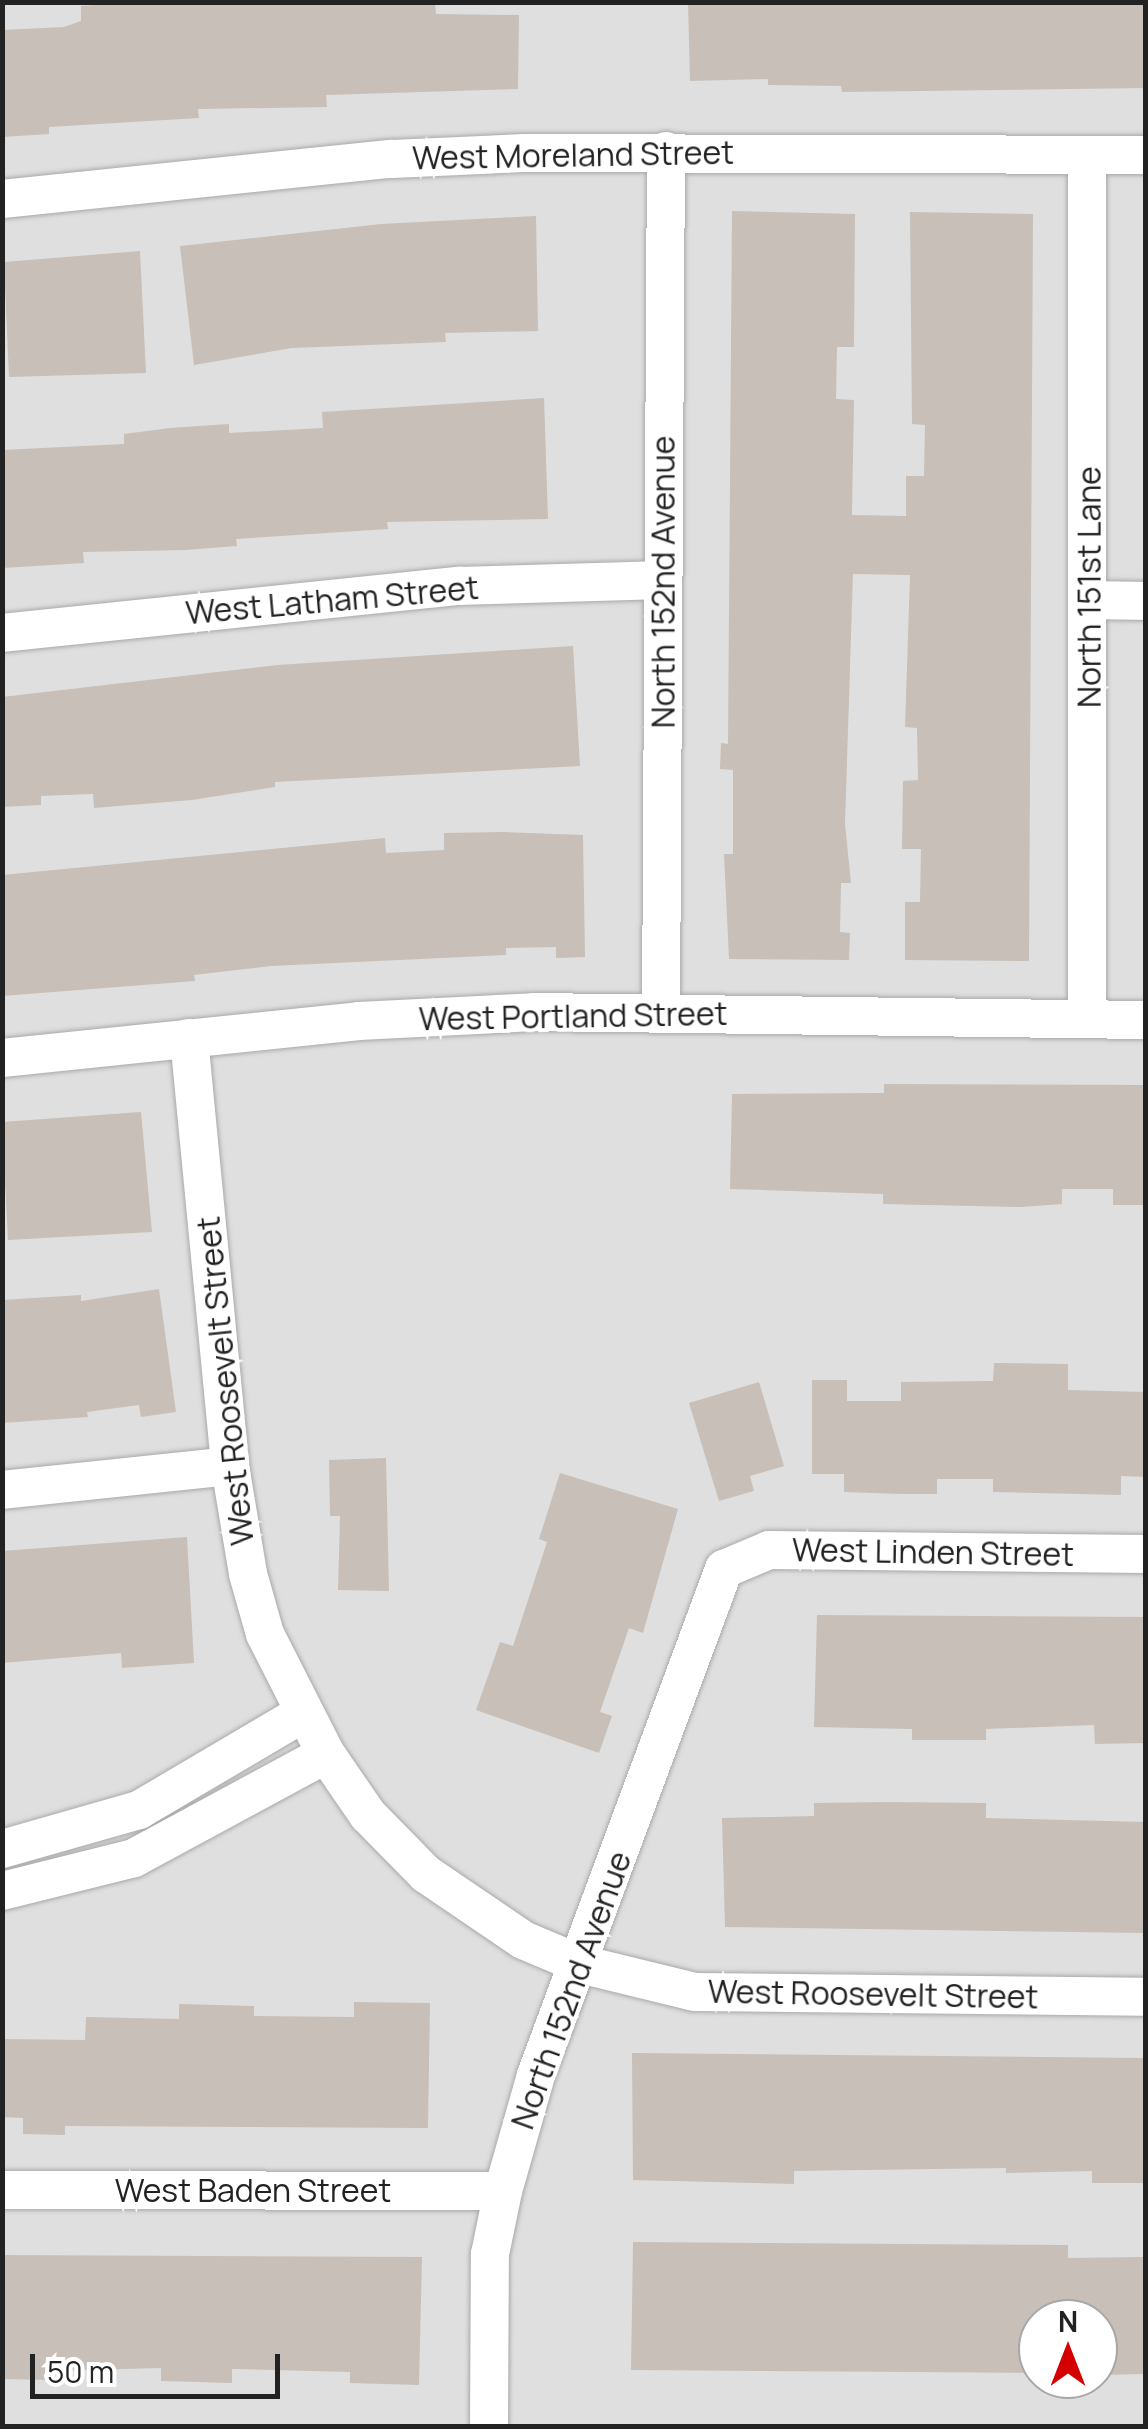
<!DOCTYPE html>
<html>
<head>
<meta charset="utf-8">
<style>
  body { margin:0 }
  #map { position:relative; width:1148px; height:2429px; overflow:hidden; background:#f2efe9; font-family:Manrope,sans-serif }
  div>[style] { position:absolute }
  .residential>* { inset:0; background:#e0dfdf }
  .building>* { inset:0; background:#c7bfb8 }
  .roads { filter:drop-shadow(0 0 2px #a9a9a9) drop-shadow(0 0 2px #a9a9a9) }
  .street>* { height:38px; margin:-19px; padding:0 19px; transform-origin:19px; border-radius:19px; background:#fff }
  span { translate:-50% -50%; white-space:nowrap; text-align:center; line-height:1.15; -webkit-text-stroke:8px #fff; paint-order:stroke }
  .street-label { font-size:32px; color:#222 }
  .frame { position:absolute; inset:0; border:5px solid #222; pointer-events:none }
  .north { position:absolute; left:1018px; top:2299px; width:100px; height:100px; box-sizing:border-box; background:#fff; border:2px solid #a7a7a7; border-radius:50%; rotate:0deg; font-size:28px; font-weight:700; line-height:40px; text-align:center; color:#222 }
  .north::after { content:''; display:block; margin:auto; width:35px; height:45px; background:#d40000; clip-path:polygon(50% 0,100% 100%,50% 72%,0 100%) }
  .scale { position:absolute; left:30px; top:2354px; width:250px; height:45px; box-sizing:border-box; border:5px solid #222; border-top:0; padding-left:12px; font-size:30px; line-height:35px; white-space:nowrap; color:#222; -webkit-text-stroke:8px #fff; paint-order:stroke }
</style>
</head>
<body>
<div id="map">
  <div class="residential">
    <div style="clip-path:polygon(evenodd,3px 3px,1145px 3px,1145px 2426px,3px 2426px,3px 3px,1038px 2319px,1098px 2319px,1098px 2379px,1038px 2379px,1038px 2319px)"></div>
  </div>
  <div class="building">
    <div style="clip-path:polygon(136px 2px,435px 2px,436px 14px,519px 15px,518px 89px,326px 95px,327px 107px,198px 109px,199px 118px,49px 127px,49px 134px,2px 137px,2px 30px,64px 27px,81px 21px,81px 6px)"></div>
    <div style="clip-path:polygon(688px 2px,1146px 2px,1146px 88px,842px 92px,841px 86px,768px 85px,768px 79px,690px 81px)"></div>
    <div style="clip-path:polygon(732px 211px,855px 214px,854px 347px,837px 347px,836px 399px,854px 400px,852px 515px,906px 516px,906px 476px,924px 476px,925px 425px,912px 424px,910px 212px,1033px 214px,1029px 961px,905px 960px,905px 902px,920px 902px,921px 849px,902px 849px,903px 781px,918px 780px,917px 728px,905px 727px,910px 575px,853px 574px,845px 824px,851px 883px,841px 883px,840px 932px,850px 933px,849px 960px,729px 959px,724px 854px,733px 854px,733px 770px,720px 769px,721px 743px,728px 744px)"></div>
    <div style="clip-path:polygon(536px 216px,538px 331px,445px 333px,446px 342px,292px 348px,194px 365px,180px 246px,381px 224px)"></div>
    <div style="clip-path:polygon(140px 251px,146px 373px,9px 377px,4px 262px)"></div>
    <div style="clip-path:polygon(544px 398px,548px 519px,387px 522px,388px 529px,236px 539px,237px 546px,185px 550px,83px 552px,84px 563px,2px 568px,2px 450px,124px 444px,124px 434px,170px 428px,229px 424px,229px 433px,323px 428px,322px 412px)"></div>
    <div style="clip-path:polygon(573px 646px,580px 766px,275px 782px,275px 787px,192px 800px,94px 808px,93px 794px,41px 796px,41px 805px,2px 807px,2px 697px,278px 665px)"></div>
    <div style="clip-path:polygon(504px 832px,583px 835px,585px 957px,556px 958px,556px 947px,506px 948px,506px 955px,271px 966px,194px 975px,195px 981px,2px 996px,2px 875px,385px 838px,386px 853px,444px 850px,444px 833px)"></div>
    <div style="clip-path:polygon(884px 1084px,1146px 1085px,1146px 1205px,1113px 1205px,1113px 1189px,1062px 1189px,1062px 1204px,1021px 1207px,883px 1204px,883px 1194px,730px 1189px,732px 1094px,884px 1093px)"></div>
    <div style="clip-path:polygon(141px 1112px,152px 1232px,8px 1240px,2px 1122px)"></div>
    <div style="clip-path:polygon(159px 1289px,176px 1412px,141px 1417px,139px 1405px,87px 1412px,88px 1417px,2px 1423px,2px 1300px,81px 1295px,81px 1301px)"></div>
    <div style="clip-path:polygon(994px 1363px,1068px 1364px,1068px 1390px,1146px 1392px,1146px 1477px,1121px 1476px,1121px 1495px,993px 1492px,993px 1479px,937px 1479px,937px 1494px,901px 1494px,844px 1492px,844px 1474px,812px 1474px,812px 1380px,847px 1380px,847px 1401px,901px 1401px,901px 1382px,993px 1381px)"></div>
    <div style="clip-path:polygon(759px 1382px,784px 1466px,750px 1476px,754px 1491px,719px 1501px,689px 1403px)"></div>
    <div style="clip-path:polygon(386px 1458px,389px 1591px,338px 1590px,340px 1516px,330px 1516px,329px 1460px)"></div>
    <div style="clip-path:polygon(560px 1473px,678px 1509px,643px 1633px,629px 1628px,600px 1712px,612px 1716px,599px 1753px,476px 1710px,500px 1642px,513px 1646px,547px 1542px,539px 1539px)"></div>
    <div style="clip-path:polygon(187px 1537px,194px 1663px,122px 1668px,121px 1653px,2px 1663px,2px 1551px)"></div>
    <div style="clip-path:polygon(817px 1615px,1146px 1617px,1146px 1743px,1095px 1744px,1094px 1725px,986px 1729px,986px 1740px,912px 1740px,912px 1729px,814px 1727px)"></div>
    <div style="clip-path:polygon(887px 1802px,986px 1803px,986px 1818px,1146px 1822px,1146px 1933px,725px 1927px,722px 1818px,814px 1816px,814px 1803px)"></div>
    <div style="clip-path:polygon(354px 2002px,430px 2003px,428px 2128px,65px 2126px,65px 2135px,23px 2134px,23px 2118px,2px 2117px,2px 2039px,85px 2040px,86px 2017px,179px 2019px,179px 2004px,254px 2006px,254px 2016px,354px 2017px)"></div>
    <div style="clip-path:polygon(632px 2053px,1146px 2058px,1146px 2183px,1092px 2183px,1092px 2171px,1006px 2173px,1006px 2168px,794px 2171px,794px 2184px,633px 2180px)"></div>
    <div style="clip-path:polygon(633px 2242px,1068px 2245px,1068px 2258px,1146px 2257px,1146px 2374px,1098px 2375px,1098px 2319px,1038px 2319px,1038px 2373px,631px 2370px)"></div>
    <div style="clip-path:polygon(2px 2255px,422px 2257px,419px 2385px,350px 2383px,350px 2372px,232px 2369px,232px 2383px,161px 2381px,161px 2368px,49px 2371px,49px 2380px,2px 2379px)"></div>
  </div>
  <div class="roads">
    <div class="street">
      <div style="left:1087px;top:155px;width:864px;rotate:90deg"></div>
      <div style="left:2px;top:199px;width:392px;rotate:-5.9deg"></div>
      <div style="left:392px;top:159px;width:132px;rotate:-2.6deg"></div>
      <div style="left:524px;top:153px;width:622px;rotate:0.18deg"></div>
      <div style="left:1090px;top:600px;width:56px;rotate:1deg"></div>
      <div style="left:2px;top:633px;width:460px;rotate:-5.9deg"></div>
      <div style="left:460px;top:586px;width:202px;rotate:-1.7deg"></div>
      <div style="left:661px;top:1013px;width:862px;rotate:-89.67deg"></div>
      <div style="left:189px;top:1038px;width:430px;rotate:84.5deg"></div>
      <div style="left:230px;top:1466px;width:109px;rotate:80.5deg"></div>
      <div style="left:248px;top:1574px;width:62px;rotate:74.2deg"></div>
      <div style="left:265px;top:1634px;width:135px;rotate:63.1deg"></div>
      <div style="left:326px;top:1754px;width:74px;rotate:55.5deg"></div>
      <div style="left:368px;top:1815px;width:83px;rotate:45.5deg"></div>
      <div style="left:426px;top:1874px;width:117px;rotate:34.2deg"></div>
      <div style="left:523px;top:1940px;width:62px;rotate:22.8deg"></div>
      <div style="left:580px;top:1964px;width:118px;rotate:13.7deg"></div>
      <div style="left:695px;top:1992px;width:451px;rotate:0.6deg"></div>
      <div style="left:2px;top:1058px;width:359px;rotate:-5.9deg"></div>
      <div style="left:359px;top:1021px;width:175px;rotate:-2.9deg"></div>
      <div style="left:534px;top:1012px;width:612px;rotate:0.75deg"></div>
      <div style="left:2px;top:1490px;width:229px;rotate:-6deg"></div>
      <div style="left:2px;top:1849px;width:142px;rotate:-15.9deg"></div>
      <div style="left:139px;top:1810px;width:189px;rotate:-30.5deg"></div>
      <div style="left:2px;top:1891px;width:136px;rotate:-14deg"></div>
      <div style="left:134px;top:1858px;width:218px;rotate:-28.4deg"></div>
      <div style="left:2px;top:2190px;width:501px;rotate:0.11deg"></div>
      <div style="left:489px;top:2426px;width:172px;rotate:-89.7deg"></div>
      <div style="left:490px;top:2254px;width:64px;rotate:-78.3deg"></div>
      <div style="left:503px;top:2191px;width:121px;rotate:-74.1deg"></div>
      <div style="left:536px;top:2075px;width:540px;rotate:-69.62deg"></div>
      <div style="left:724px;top:1569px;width:49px;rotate:-22.9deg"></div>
      <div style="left:769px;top:1550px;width:377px;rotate:0.6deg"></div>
    </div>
  </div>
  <div class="street-label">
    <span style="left:573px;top:155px;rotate:-1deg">West Moreland Street</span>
    <span style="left:663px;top:582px;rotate:-90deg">North 152nd Avenue</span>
    <span style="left:1089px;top:587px;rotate:-90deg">North 151st Lane</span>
    <span style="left:332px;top:600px;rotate:-5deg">West Latham Street</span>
    <span style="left:573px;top:1016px;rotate:-1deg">West Portland Street</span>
    <span style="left:225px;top:1381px;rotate:-96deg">West Roosevelt Street</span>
    <span style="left:933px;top:1552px;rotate:1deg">West Linden Street</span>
    <span style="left:571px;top:1990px;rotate:-70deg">North 152nd Avenue</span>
    <span style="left:873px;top:1994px;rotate:1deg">West Roosevelt Street</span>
    <span style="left:253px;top:2190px">West Baden Street</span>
  </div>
  <div class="frame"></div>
  <div class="north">N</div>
  <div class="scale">50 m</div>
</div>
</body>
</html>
